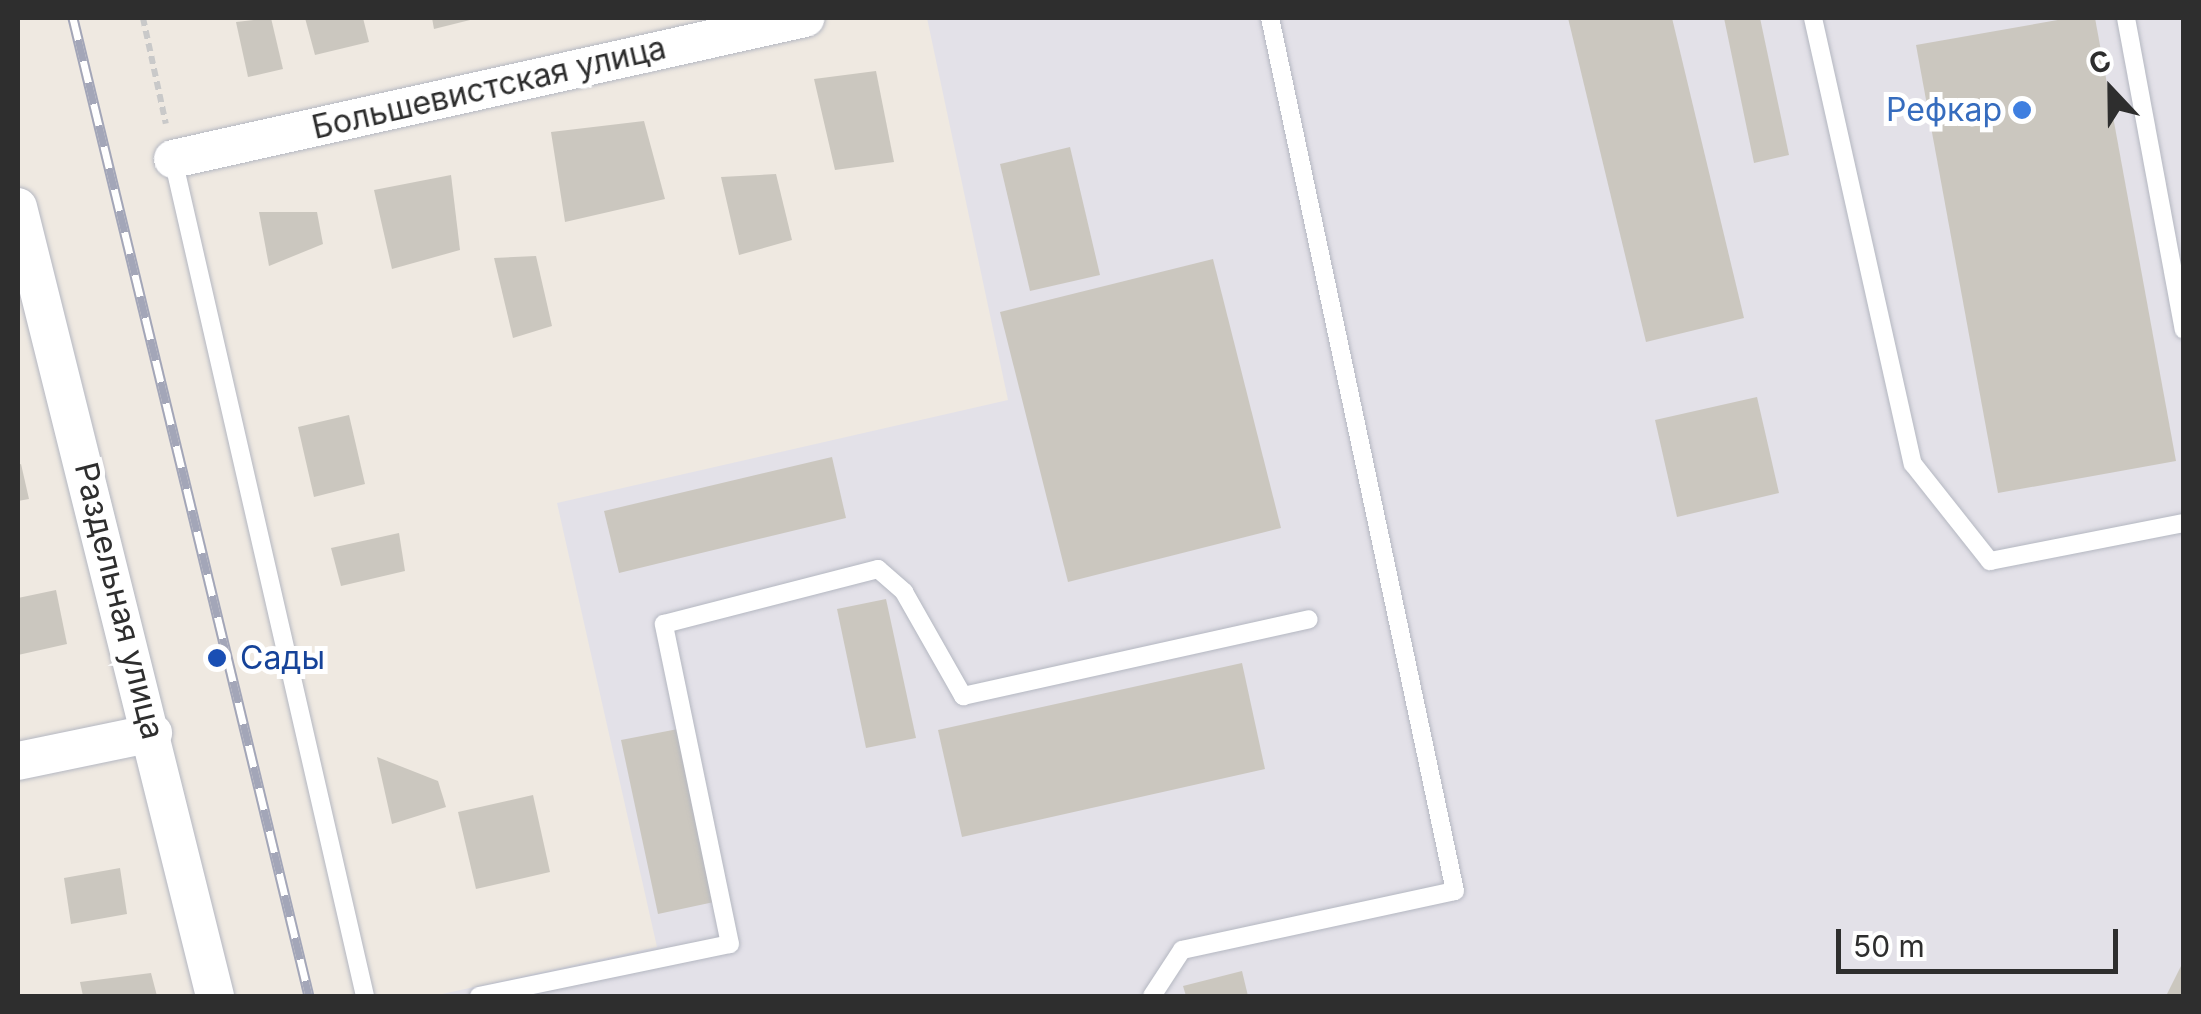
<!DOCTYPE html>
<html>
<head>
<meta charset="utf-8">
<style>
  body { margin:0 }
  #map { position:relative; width:2201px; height:1014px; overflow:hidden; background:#efe9e1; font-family:Inter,sans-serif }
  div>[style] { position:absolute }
  .industrial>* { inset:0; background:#e3e1e8 }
  .building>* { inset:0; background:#cbc7bf }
  .path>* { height:6px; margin-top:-3px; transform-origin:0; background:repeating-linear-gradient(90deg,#c9c9c9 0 8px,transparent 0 13px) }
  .roads { filter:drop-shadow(0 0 2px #b4b7c1) drop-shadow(0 0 2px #b4b7c1) }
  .service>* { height:18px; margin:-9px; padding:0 9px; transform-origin:9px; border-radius:9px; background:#fff }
  .minor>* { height:38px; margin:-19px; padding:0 19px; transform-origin:19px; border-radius:19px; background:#fff }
  .rail>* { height:11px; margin-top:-5.5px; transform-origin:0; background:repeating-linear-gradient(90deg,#fff 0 22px,#a3a6b8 0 44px); box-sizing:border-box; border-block:2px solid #a3a6b8 }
  .dots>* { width:28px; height:28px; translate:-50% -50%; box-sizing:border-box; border:5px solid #fff; border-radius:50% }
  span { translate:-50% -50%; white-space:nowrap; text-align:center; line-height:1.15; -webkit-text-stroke:10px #fff; paint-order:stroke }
  .street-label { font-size:32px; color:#2e2e2e }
  .shop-label { font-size:32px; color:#366cbe }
  .right { translate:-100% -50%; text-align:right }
  .transit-label { font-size:32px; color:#164399 }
  .left { translate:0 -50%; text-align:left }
  .frame { position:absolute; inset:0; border:20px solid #2e2e2e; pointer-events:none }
  .north { position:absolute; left:2061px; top:40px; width:100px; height:100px; -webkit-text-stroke:8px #fff; paint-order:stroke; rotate:338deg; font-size:28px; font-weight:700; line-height:40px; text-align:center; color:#2e2e2e }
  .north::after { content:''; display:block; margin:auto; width:35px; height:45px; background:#2e2e2e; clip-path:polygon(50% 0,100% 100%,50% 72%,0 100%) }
  .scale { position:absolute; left:1836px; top:929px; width:282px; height:45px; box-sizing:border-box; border:5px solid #2e2e2e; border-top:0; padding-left:12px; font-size:30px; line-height:35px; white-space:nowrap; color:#2e2e2e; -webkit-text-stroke:8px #fff; paint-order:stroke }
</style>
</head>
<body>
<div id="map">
  <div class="industrial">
    <div style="clip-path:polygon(927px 18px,2183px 18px,2183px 996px,433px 996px,657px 947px,557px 503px,1008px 400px)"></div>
  </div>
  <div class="building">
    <div style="clip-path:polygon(271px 18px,283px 69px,248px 77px,236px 22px)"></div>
    <div style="clip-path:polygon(305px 18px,363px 18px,369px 42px,315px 55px)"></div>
    <div style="clip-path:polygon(432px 18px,474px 18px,474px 19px,434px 29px)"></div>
    <div style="clip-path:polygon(1568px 18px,1672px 18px,1744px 318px,1646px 342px)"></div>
    <div style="clip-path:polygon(1724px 18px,1760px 18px,1789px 155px,1754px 163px)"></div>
    <div style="clip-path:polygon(2069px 18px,2095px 18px,2176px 461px,1998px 493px,1916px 45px)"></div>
    <div style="clip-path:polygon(876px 71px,894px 162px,835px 170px,814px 79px)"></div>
    <div style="clip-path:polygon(644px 121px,665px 199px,565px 222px,551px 132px)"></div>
    <div style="clip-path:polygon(1070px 147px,1100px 275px,1030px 291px,1000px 164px)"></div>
    <div style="clip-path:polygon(776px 174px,792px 240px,739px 255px,721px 177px)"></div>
    <div style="clip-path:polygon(451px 175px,460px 250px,392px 269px,374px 190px)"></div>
    <div style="clip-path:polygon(259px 212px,317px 212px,323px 244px,269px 266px)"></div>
    <div style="clip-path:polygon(536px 256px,552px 326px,513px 338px,494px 258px)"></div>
    <div style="clip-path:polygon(1213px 259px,1281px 528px,1068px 582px,1000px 312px)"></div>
    <div style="clip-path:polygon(1757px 397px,1779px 493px,1677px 517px,1655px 420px)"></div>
    <div style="clip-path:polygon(349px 415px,365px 484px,314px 497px,298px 427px)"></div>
    <div style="clip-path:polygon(832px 457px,846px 518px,619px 573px,604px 511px)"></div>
    <div style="clip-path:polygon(21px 464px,29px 499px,18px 501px,18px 465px)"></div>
    <div style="clip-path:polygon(399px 533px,405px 571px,341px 586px,331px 548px)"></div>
    <div style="clip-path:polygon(56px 590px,67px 644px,18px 655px,18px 598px)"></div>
    <div style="clip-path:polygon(886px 599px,916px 738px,866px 748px,837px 609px)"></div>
    <div style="clip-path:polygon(1242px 663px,1265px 769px,962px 837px,938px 730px)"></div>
    <div style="clip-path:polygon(678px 729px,714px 902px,658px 914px,621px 740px)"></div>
    <div style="clip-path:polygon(377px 757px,438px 781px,446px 807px,392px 824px)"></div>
    <div style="clip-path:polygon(533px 795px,550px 872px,476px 889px,458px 812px)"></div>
    <div style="clip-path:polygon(120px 868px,127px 914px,71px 924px,64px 878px)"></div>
    <div style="clip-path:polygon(2184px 960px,2184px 996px,2166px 996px)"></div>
    <div style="clip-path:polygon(1242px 971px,1248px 996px,1186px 996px,1183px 986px)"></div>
    <div style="clip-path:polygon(151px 973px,157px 996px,83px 996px,80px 982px)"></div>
  </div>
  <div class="path">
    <div style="left:143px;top:18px;width:108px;rotate:77.8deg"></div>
  </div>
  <div class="roads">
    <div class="service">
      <div style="left:1813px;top:18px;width:457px;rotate:77.4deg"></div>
      <div style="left:1913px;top:464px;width:124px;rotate:51.6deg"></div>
      <div style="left:1990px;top:561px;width:198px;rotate:-11.1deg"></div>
      <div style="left:2126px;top:18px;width:317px;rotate:79.5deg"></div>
      <div style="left:173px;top:159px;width:859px;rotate:77.08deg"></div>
      <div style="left:479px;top:996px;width:256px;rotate:-11.7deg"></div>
      <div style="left:730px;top:944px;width:327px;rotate:-101.7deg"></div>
      <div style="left:664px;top:624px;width:221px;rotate:-14.4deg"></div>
      <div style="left:878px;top:569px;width:35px;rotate:41deg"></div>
      <div style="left:904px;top:592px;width:120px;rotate:60.4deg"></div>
      <div style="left:963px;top:696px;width:354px;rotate:-12.5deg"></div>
      <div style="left:1152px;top:996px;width:55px;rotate:-56.9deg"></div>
      <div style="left:1182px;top:950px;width:279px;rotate:-12.2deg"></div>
      <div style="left:1455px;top:891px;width:892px;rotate:-101.96deg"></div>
    </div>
    <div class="minor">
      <div style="left:173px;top:159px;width:648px;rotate:-12.58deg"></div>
      <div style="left:18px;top:207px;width:813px;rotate:75.98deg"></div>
      <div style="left:18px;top:761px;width:138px;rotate:-11.7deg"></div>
    </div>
  </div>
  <div class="rail">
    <div style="left:73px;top:18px;width:1006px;rotate:76.43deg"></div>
  </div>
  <div class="dots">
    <div style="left:2022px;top:110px;background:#3f7fe0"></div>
    <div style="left:217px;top:658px;background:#1a4fb4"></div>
  </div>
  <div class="street-label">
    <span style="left:489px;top:88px;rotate:-13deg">Большевистская улица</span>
    <span style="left:119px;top:601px;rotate:76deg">Раздельная улица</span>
  </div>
  <div class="shop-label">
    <span class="right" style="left:2002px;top:110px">Рефкар</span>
  </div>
  <div class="transit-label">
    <span class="left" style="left:240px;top:658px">Сады</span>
  </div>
  <div class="frame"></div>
  <div class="north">С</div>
  <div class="scale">50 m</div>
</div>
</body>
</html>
